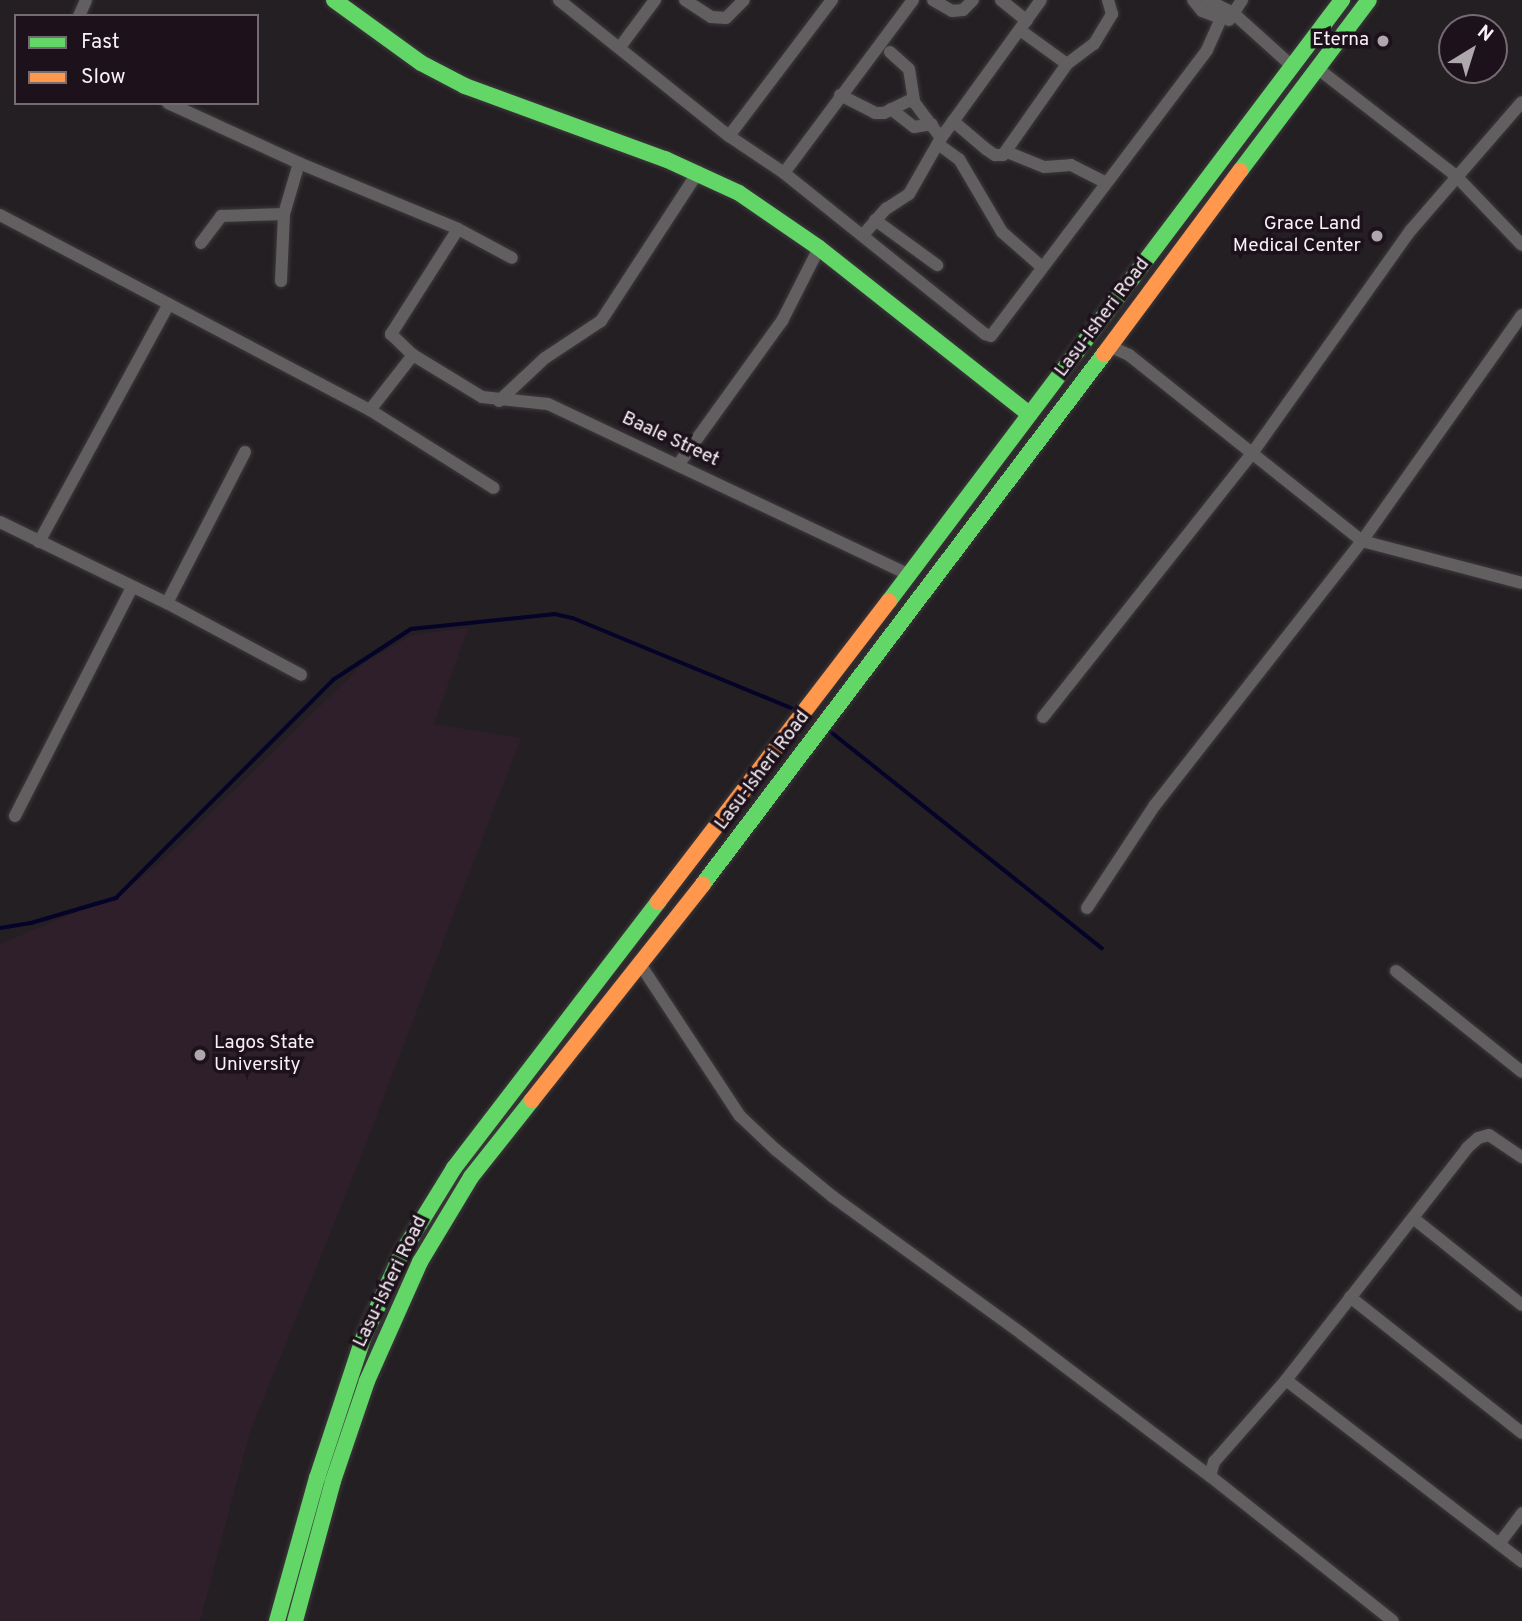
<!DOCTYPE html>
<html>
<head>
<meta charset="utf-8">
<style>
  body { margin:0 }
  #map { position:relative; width:1522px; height:1621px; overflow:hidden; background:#241f23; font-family:Overpass,sans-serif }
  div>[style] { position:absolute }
  .built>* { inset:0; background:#2e1f2b }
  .stream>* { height:3.5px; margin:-1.75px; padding:0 1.75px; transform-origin:1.75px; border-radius:1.75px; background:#050328 }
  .roads { filter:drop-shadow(0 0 2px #3d393c) drop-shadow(0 0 2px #3d393c) }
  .street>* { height:12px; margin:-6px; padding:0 6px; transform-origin:6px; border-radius:6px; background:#615f5f }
  .fast>* { height:16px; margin:-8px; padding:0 8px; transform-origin:8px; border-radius:8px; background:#63d668 }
  .slow>* { height:16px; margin:-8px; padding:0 8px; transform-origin:8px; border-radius:8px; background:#ff974d }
  .dots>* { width:19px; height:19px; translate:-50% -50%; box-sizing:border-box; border:4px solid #1d121b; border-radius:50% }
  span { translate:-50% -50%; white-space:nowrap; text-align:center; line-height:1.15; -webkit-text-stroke:7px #1d121b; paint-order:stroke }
  .poi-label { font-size:19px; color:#f9f1f7 }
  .right { translate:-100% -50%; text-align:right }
  .left { translate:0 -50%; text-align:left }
  .street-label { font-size:19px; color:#f9f1f7 }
  .legend { position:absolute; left:14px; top:14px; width:245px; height:91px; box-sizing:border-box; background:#1d121b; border:2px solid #756b73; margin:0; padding:9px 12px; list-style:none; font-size:21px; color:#f9f1f7 }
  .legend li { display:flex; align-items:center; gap:14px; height:35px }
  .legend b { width:35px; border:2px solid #756b73 }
  .north { position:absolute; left:1438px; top:14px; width:70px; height:70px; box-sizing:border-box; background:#1d121b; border:2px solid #756b73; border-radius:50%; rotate:38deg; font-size:19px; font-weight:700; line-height:28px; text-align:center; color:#f9f1f7 }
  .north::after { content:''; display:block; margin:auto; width:24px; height:32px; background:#aea8ad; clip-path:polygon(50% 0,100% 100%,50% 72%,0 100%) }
</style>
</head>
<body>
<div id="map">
  <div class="built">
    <div style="clip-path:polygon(468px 628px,434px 724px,521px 738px,357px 1167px,250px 1432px,200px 1621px,0 1621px,0 944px,122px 893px,164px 859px,364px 663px,411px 635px)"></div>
  </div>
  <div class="stream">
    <div style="left:830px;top:731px;width:348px;rotate:38.6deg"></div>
    <div style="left:0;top:928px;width:31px;rotate:-9deg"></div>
    <div style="left:31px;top:923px;width:89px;rotate:-16.4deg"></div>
    <div style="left:116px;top:898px;width:308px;rotate:-45.1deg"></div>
    <div style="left:333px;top:680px;width:93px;rotate:-33.2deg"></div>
    <div style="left:411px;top:629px;width:145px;rotate:-5.9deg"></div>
    <div style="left:555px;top:614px;width:18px;rotate:13deg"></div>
    <div style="left:573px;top:618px;width:241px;rotate:22.4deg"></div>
  </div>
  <div class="roads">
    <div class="street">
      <div style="left:559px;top:0;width:218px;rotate:38.7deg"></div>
      <div style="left:729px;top:136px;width:66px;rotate:33.9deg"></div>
      <div style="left:784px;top:173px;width:258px;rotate:38.7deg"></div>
      <div style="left:985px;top:334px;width:6px;rotate:18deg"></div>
      <div style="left:991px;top:336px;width:358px;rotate:-52.9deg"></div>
      <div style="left:1207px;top:50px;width:35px;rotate:-66deg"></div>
      <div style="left:1221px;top:18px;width:20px;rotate:-160deg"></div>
      <div style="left:1202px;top:11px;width:14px;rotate:-129deg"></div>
      <div style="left:685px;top:0;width:31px;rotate:33deg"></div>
      <div style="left:711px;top:17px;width:15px;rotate:4deg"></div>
      <div style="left:726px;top:18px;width:25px;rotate:-45deg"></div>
      <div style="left:933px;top:0;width:22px;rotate:30deg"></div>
      <div style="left:952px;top:11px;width:11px;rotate:-5deg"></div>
      <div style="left:963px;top:10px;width:14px;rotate:-45deg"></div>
      <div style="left:1001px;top:0;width:33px;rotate:39deg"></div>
      <div style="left:1207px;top:0;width:28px;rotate:26deg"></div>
      <div style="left:1232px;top:12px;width:81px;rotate:42deg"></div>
      <div style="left:79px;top:16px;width:17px;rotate:-66deg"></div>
      <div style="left:1229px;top:20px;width:24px;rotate:-57deg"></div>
      <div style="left:1020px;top:30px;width:58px;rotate:35.9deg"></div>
      <div style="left:620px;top:47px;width:59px;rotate:-53.3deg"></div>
      <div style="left:890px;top:52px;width:25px;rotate:42deg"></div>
      <div style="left:909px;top:69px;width:33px;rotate:81deg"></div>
      <div style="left:1317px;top:68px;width:176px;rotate:37.8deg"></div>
      <div style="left:1456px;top:176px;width:95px;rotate:46.3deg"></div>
      <div style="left:840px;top:95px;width:39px;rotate:27deg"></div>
      <div style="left:875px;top:113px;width:9px"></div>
      <div style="left:884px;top:113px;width:28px;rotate:-26deg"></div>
      <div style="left:909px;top:101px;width:5px;rotate:11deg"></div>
      <div style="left:914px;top:102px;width:45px;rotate:53.1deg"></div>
      <div style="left:168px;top:103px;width:144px;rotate:24.6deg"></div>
      <div style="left:299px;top:163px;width:172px;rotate:22.5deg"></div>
      <div style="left:458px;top:229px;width:61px;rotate:28.2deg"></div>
      <div style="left:891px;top:109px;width:29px;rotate:38deg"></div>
      <div style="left:914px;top:127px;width:18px;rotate:-9deg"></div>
      <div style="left:953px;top:121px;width:43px;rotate:40.3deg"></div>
      <div style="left:986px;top:149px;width:11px;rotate:34deg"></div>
      <div style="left:995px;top:155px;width:8px"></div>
      <div style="left:1003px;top:155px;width:111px;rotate:-54.9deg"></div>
      <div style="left:1067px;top:64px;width:34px;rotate:-37deg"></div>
      <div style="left:1094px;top:44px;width:35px;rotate:-59deg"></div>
      <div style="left:1112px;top:14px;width:15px;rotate:-106deg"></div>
      <div style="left:729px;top:136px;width:171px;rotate:-52.9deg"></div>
      <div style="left:938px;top:144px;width:26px;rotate:36deg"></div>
      <div style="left:959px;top:159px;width:85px;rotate:59.5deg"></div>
      <div style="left:1002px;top:232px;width:53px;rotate:41.2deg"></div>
      <div style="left:1007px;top:152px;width:40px;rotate:22deg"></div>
      <div style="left:1044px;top:167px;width:27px;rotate:-4deg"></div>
      <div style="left:1071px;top:165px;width:39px;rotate:27deg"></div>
      <div style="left:784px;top:173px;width:216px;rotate:-53.3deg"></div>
      <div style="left:0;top:215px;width:418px;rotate:27.8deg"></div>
      <div style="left:370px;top:410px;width:146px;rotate:32.2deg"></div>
      <div style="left:875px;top:220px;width:77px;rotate:36deg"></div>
      <div style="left:458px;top:229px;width:125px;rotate:122.5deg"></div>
      <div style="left:391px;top:334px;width:30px;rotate:44deg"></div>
      <div style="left:413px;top:355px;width:81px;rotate:31.3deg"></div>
      <div style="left:482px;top:397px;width:66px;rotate:6.1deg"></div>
      <div style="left:548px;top:404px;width:399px;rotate:25.3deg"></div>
      <div style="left:863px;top:235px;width:35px;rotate:-49deg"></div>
      <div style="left:886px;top:209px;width:27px;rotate:-33deg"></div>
      <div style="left:909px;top:194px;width:64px;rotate:-60.3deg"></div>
      <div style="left:941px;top:138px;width:170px;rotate:-54.1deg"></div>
      <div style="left:201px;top:243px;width:34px;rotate:-53deg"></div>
      <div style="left:221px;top:216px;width:63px;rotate:-1.8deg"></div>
      <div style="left:284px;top:214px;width:53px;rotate:-73.6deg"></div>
      <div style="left:281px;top:281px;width:67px;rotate:-87.4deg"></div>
      <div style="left:1109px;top:346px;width:22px;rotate:24deg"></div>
      <div style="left:1129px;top:355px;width:298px;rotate:38.6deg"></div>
      <div style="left:1362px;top:541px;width:165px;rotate:14.7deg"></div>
      <div style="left:499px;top:401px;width:63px;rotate:-43.1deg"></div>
      <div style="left:545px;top:358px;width:67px;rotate:-33.5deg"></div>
      <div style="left:601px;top:321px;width:178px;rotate:-56.9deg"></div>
      <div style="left:370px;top:410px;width:70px;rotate:-52deg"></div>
      <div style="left:678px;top:465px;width:178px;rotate:-54.2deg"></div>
      <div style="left:782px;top:321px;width:82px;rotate:-63.1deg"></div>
      <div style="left:0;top:522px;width:186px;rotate:25.9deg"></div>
      <div style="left:167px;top:603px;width:152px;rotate:28.2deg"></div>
      <div style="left:39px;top:542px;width:271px;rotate:-61.4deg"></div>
      <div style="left:167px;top:603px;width:170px;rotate:-62.7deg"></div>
      <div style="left:1043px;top:717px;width:338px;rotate:-51.6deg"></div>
      <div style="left:1253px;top:452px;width:272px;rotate:-54.6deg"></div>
      <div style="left:1411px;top:230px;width:169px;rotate:-49.1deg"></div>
      <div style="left:15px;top:816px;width:257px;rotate:-62.9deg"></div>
      <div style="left:1087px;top:908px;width:123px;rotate:-56.6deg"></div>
      <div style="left:1155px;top:805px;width:335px;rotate:-51.9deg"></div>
      <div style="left:1362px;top:541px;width:277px;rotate:-54.7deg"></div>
      <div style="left:640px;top:964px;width:182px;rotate:56.7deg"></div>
      <div style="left:740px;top:1116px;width:50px;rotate:43.4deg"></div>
      <div style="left:776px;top:1150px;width:74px;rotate:39.5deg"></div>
      <div style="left:833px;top:1197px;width:233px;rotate:35.9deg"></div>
      <div style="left:1022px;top:1334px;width:236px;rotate:37.1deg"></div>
      <div style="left:1210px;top:1476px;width:233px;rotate:38.4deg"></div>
      <div style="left:1396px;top:971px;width:161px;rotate:38.7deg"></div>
      <div style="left:1413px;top:1218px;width:139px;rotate:38.6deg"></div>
      <div style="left:1350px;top:1297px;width:219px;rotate:38.3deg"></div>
      <div style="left:1286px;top:1380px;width:298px;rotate:37.6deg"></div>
      <div style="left:1210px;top:1476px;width:15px;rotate:-74deg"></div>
      <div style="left:1214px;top:1462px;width:109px;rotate:-48.7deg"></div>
      <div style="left:1286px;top:1380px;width:294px;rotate:-52deg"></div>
      <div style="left:1467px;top:1148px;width:15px;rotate:-42deg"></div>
      <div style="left:1478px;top:1138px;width:11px;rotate:-15deg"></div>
      <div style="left:1489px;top:1135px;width:40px;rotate:34deg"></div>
      <div style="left:1499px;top:1544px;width:39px;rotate:-53deg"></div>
    </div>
    <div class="fast">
      <div style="left:334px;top:0;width:107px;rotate:35.9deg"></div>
      <div style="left:421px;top:63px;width:50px;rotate:27.6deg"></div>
      <div style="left:465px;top:86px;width:213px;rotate:20.1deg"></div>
      <div style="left:665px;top:159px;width:81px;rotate:24.7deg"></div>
      <div style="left:739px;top:193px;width:97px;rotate:34.5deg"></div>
      <div style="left:819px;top:248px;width:268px;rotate:38.3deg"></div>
      <div style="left:1240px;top:171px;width:214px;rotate:-53deg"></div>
      <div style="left:889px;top:601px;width:753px;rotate:-52.99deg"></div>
      <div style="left:703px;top:884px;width:665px;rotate:-52.89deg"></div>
      <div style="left:277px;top:1621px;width:148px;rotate:-74.4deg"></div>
      <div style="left:317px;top:1478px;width:146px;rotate:-71.7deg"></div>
      <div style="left:363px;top:1339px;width:97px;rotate:-65.6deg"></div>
      <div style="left:403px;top:1251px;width:97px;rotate:-58.4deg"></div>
      <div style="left:454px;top:1168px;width:335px;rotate:-52.5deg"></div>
      <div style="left:295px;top:1621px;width:145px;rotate:-74.8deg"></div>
      <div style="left:333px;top:1481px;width:106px;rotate:-71.2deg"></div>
      <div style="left:367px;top:1381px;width:130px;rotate:-66deg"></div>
      <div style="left:420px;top:1262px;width:99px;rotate:-59deg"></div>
      <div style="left:471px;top:1177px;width:98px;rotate:-51.6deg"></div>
    </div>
    <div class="slow">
      <div style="left:1104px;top:354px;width:228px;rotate:-53.4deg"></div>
      <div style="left:658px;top:902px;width:379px;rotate:-52.5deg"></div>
      <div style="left:532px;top:1100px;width:275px;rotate:-51.6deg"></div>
    </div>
  </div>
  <div class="dots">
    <div style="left:1383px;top:41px;background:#aea8ad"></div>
    <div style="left:1377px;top:236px;background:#aea8ad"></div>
    <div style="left:200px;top:1055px;background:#aea8ad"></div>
  </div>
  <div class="poi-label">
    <span class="right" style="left:1369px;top:41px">Eterna</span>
    <span class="right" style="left:1361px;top:236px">Grace Land<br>Medical Center</span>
    <span class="left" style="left:214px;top:1055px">Lagos State<br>University</span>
  </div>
  <div class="street-label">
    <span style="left:1103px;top:318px;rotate:-53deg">Lasu-Isheri Road</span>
    <span style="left:670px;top:440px;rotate:25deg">Baale Street</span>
    <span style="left:763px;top:771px;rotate:-53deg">Lasu-Isheri Road</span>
    <span style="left:391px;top:1282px;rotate:-64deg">Lasu-Isheri Road</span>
  </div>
  <ul class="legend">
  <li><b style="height:9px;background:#63d668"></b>Fast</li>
  <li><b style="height:9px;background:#ff974d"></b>Slow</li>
  </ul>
  <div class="north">N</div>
</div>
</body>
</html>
